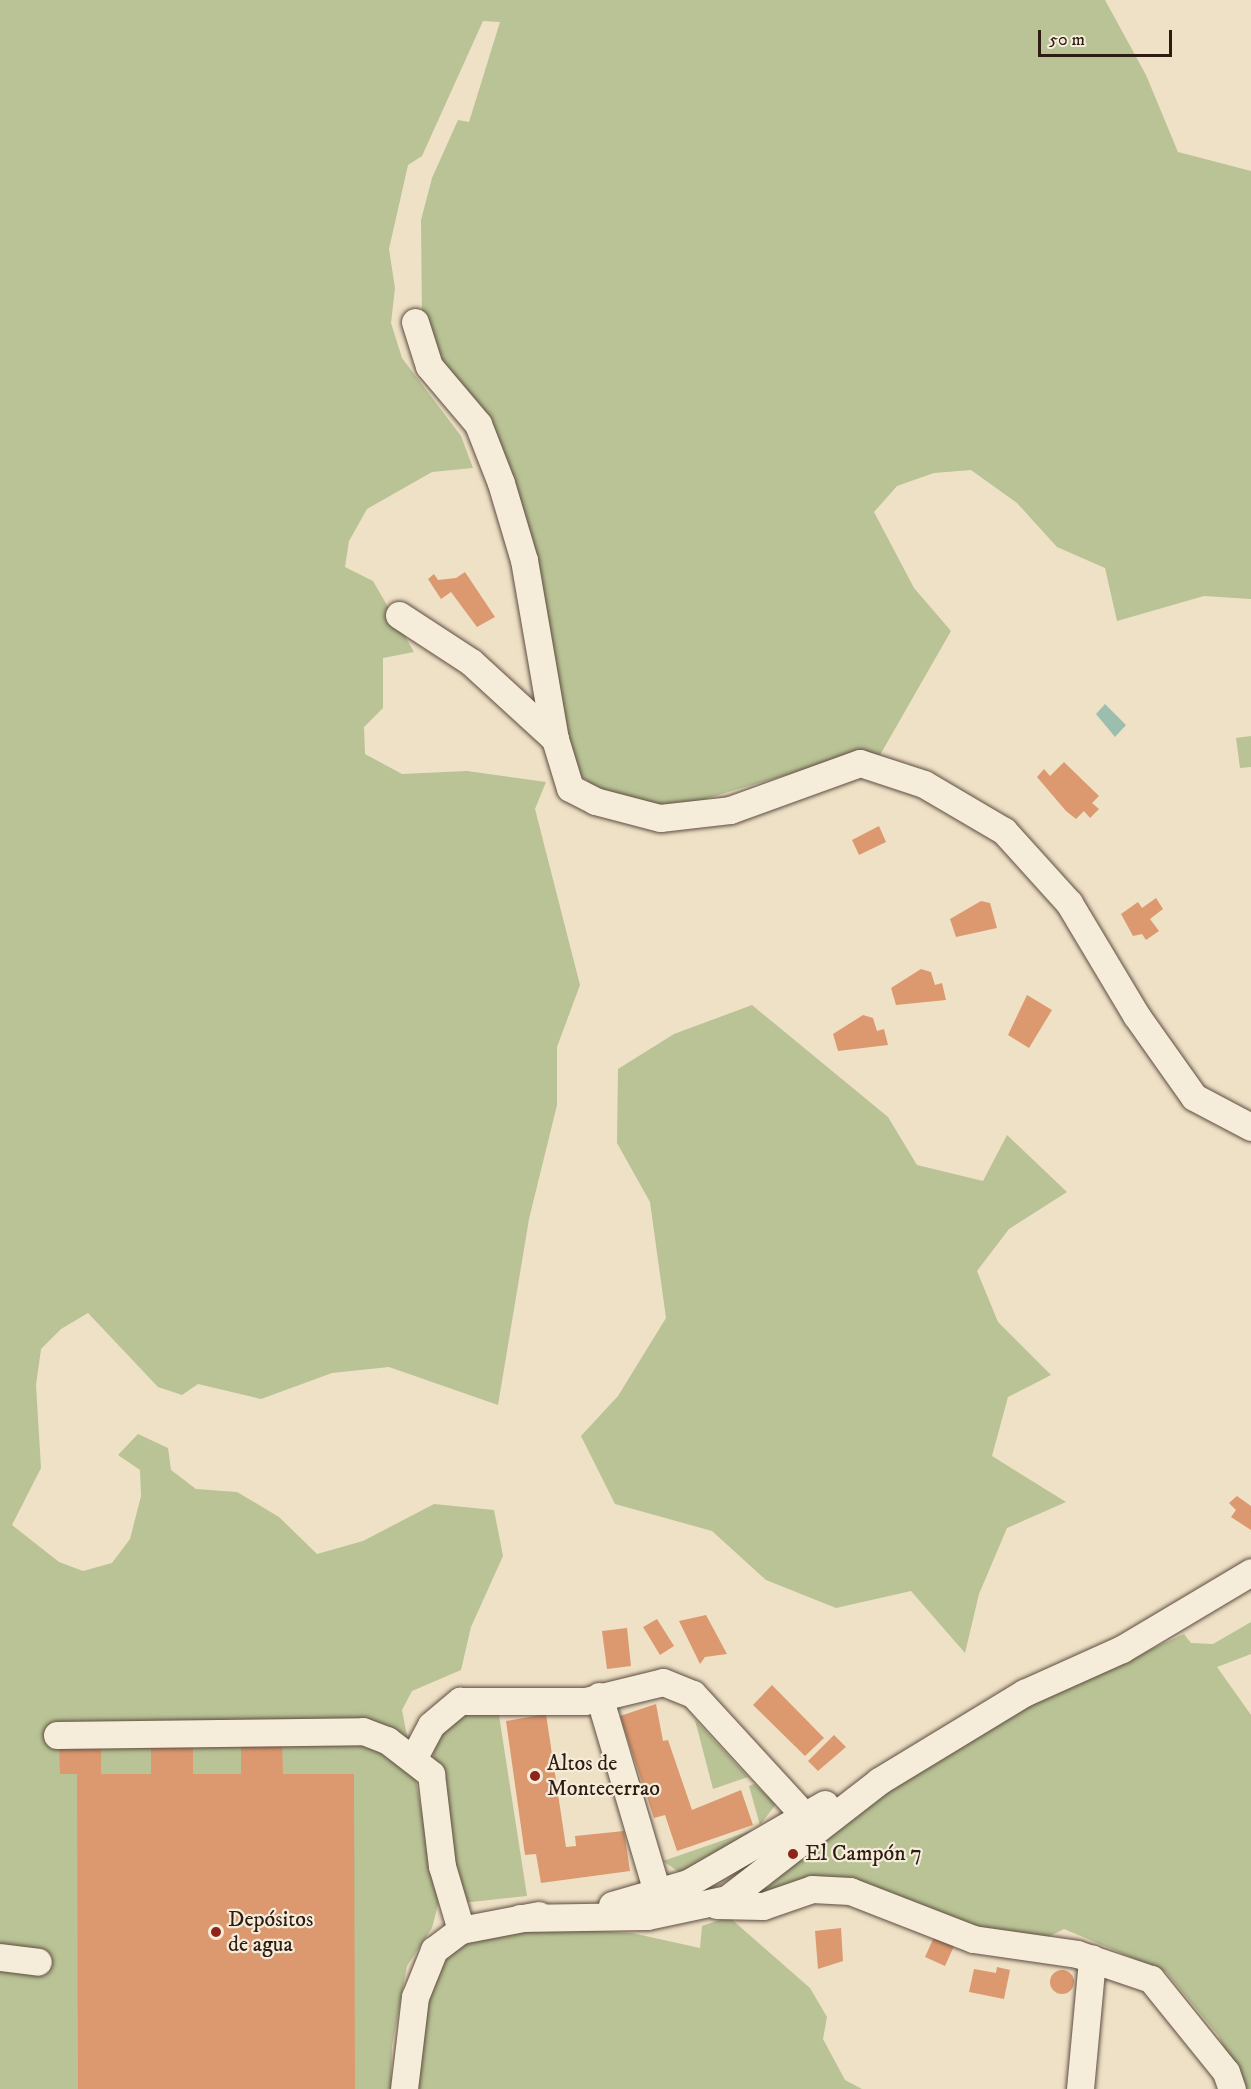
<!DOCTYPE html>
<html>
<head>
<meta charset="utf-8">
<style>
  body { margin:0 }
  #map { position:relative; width:1251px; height:2089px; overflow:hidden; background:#efe1c6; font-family:"IM FELL DW Pica",serif }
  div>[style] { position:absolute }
  .green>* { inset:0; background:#b9c395 }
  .water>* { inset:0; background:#9bbeae }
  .building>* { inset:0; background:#dc996f }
  .round { border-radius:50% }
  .roads { filter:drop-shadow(0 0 2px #5e4d40) drop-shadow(0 0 2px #5e4d40) }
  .minor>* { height:27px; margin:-13.5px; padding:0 13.5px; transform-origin:13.5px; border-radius:13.5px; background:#f5ecda }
  .dots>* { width:16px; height:16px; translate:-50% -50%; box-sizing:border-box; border:3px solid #f5ecda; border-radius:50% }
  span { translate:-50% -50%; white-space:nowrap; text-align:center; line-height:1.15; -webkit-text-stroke:4.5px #f5ecda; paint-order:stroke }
  .poi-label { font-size:22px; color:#2e1c13 }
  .left { translate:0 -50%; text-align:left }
  .scale { position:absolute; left:1038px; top:30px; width:134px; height:27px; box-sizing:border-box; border:3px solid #2e1c13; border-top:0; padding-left:8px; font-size:18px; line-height:21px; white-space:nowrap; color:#2e1c13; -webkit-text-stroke:4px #f5ecda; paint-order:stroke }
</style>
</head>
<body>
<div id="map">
  <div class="green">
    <div style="clip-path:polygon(0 0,1105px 0,1146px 75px,1178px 152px,1251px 171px,1251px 599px,1204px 596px,1117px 621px,1105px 568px,1057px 547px,1017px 503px,971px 470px,934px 473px,897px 486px,874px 512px,914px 588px,951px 631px,880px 755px,847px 757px,668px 810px,595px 788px,575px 770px,518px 519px,436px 364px,422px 316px,421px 220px,432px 178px,458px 120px,469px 122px,500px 22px,483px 21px,422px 156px,408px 165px,389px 249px,395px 288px,391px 323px,402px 358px,461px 436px,473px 468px,432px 472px,367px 509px,349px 541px,345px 567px,373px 581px,414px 652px,383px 658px,383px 708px,364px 727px,365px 754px,402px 774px,467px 771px,546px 782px,535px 809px,580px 985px,557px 1047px,557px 1105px,529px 1219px,498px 1405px,389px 1367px,332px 1373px,261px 1399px,198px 1384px,182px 1395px,158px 1387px,88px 1313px,61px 1329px,41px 1349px,36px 1385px,41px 1468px,12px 1525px,59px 1562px,83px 1571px,112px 1563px,130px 1539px,141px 1496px,140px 1470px,118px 1455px,138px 1434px,168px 1448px,171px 1470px,196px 1489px,237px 1492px,279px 1517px,317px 1554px,363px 1541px,434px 1504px,494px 1510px,503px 1556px,471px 1627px,461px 1670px,412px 1691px,402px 1710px,439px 1901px,432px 1928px,407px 1966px,392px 2046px,391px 2089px,0 2089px)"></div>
    <div style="clip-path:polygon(1251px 736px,1251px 767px,1240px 768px,1236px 738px)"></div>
    <div style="clip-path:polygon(752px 1005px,888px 1117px,917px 1165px,983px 1181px,1007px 1135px,1067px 1192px,1009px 1229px,977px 1271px,998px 1322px,1051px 1375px,1008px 1397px,992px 1456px,1066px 1502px,1007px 1528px,979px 1594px,965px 1653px,911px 1591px,836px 1608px,766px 1580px,712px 1531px,615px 1504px,581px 1436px,618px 1396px,666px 1318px,650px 1202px,617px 1143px,618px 1069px,674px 1034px)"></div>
    <div style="clip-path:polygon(1251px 1622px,1251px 1654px,1217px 1667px,1251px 1715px,1251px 2089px,1246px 2089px,1218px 2035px,1166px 1972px,1064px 1929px,1036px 1943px,907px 1906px,749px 1898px,770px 1885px,784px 1862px,856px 1809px,1027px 1707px,1184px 1634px,1191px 1643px,1213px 1644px)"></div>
    <div style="clip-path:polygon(498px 1709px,527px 1896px,462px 1903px,446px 1854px,433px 1750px,437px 1733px,456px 1715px)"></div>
    <div style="clip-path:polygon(695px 1720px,748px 1777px,713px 1789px)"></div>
    <div style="clip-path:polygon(754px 1784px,776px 1804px,760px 1825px,749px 1786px)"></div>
    <div style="clip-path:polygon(753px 1830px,705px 1863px,679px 1872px,663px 1861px)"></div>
    <div style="clip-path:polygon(729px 1917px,810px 1988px,827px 2017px,823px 2039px,845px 2080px,862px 2089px,417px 2089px,428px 1998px,443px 1959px,473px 1937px,539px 1928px,632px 1933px,700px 1948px,702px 1926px)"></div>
  </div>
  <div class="water">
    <div style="clip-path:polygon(1105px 704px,1126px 725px,1115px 737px,1096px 714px)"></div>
  </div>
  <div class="building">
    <div style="clip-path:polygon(465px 572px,495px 617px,477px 627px,451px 592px,441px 599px,428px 579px,434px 574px,438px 580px,456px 578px)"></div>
    <div style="clip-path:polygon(1064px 762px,1099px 796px,1092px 803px,1099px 809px,1090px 818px,1084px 811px,1076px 819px,1066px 811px,1037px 777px,1044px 769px,1050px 776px)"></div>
    <div style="clip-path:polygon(879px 826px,886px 842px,859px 855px,852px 840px)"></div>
    <div style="clip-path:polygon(1156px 898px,1163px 909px,1150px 919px,1159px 931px,1146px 940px,1142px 934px,1133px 936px,1121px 914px,1138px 902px,1142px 908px)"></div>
    <div style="clip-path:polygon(981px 901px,990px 903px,997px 928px,956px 937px,950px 919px)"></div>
    <div style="clip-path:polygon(921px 969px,931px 972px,935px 985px,942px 983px,946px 1000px,896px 1005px,891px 988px)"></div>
    <div style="clip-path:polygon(1027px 995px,1052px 1010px,1029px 1048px,1008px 1035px)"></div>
    <div style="clip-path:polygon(863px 1015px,873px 1018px,877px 1031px,884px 1029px,888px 1045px,838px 1051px,833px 1034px)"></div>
    <div style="clip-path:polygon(1237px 1496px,1251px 1506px,1251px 1530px,1231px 1517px,1236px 1510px,1229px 1503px)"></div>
    <div style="clip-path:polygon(706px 1615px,727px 1654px,705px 1657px,700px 1664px,679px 1621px)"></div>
    <div style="clip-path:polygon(657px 1619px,674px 1646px,660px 1655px,643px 1627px)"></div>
    <div style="clip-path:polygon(627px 1628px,631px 1666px,607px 1669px,602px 1631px)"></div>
    <div style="clip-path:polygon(772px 1685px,824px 1738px,805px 1756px,753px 1705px)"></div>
    <div style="clip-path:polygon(656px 1704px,663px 1741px,668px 1740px,692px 1810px,741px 1790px,753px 1825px,677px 1851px,665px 1815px,654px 1818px,620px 1716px)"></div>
    <div style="clip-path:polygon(546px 1714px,566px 1847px,576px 1846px,575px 1836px,624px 1831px,630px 1871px,541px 1883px,536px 1854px,525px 1855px,506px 1721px)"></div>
    <div style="clip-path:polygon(834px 1735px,846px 1747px,818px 1771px,808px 1761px)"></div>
    <div style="clip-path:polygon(241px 1738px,282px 1739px,283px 1774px,354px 1774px,355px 2089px,78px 2089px,77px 1774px,60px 1774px,59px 1741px,101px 1741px,101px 1774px,151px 1774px,151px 1739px,193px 1739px,193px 1774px,241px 1774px)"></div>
    <div style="clip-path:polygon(841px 1928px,843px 1961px,818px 1969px,815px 1931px)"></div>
    <div style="clip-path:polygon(934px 1937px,954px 1946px,945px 1966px,925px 1957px)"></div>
    <div style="clip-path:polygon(997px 1967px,1010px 1970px,1004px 1999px,969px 1992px,974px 1969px,996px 1973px)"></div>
    <div class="round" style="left:1050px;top:1970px;width:24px;height:24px"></div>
  </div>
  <div class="roads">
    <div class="minor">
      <div style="left:415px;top:322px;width:46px;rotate:72.3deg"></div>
      <div style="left:429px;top:366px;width:76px;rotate:49.8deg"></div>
      <div style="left:478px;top:424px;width:63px;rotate:68.7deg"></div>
      <div style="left:501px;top:483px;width:80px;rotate:73.4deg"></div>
      <div style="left:524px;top:560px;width:182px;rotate:80.2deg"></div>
      <div style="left:555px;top:739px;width:51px;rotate:73deg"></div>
      <div style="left:570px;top:788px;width:28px;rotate:27deg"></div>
      <div style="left:595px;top:801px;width:67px;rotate:14.7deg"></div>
      <div style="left:660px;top:818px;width:70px;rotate:-6.5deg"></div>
      <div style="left:730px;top:810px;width:138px;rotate:-19.9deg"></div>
      <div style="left:860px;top:763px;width:67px;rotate:18.2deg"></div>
      <div style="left:924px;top:784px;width:93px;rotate:30.4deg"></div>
      <div style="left:1004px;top:831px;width:97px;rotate:47.9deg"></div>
      <div style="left:1069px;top:903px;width:131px;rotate:59.1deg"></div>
      <div style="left:1136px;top:1015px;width:100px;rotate:54.7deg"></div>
      <div style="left:1194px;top:1097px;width:64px;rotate:27.8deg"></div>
      <div style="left:399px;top:615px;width:86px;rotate:33.1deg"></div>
      <div style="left:471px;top:662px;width:114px;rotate:42.5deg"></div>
      <div style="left:599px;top:1696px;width:208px;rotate:73.5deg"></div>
      <div style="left:658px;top:1895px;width:16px;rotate:43deg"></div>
      <div style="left:57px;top:1735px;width:306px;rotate:-0.7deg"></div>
      <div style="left:363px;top:1731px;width:26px;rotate:21deg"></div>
      <div style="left:387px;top:1740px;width:56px;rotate:37.7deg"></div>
      <div style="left:431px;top:1774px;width:93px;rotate:83.2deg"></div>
      <div style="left:442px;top:1866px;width:67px;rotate:73.5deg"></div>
      <div style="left:413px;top:1759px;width:38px;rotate:-62deg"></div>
      <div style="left:431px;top:1725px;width:38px;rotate:-40deg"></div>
      <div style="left:460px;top:1701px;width:125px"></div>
      <div style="left:585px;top:1701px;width:80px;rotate:-13.7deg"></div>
      <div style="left:663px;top:1682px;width:32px;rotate:22deg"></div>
      <div style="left:693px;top:1694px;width:163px;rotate:47.5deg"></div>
      <div style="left:803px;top:1814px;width:19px;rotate:126deg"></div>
      <div style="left:612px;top:1905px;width:79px;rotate:-16.1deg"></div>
      <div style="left:688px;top:1883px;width:158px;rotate:-30deg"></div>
      <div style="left:716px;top:1905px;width:47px;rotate:1.2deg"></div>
      <div style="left:763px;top:1906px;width:52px;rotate:-19.1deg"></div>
      <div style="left:812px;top:1889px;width:38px;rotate:3deg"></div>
      <div style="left:850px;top:1891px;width:132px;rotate:21.3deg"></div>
      <div style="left:973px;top:1939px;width:105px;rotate:8.2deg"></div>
      <div style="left:1077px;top:1954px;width:78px;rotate:18.7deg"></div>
      <div style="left:1151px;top:1979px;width:119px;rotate:51.1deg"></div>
      <div style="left:1226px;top:2072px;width:18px;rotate:71deg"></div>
      <div style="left:520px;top:1918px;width:127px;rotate:-0.9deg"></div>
      <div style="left:647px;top:1916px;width:82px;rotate:-12deg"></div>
      <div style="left:727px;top:1899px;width:192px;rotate:-37.8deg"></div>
      <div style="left:879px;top:1781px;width:170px;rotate:-31.3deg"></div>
      <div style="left:1024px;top:1693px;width:107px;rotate:-24.2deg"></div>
      <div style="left:1122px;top:1649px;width:150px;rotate:-30.8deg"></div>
      <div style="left:0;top:1957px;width:38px;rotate:7deg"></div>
      <div style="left:404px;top:2089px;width:93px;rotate:-83.2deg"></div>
      <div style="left:415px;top:1997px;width:51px;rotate:-68deg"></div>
      <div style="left:434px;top:1950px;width:34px;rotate:-37deg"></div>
      <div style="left:461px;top:1930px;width:79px;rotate:-10.9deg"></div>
      <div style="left:1080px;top:2089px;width:131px;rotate:-84.7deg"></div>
    </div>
  </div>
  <div class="dots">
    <div style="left:535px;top:1776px;background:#8f2418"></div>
    <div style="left:793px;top:1854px;background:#8f2418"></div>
    <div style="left:216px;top:1932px;background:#8f2418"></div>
  </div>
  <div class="poi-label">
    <span class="left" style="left:547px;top:1776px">Altos de<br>Montecerrao</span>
    <span class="left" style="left:805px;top:1854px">El Campón 7</span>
    <span class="left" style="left:228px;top:1932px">Depósitos<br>de agua</span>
  </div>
  <div class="scale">50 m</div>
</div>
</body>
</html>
